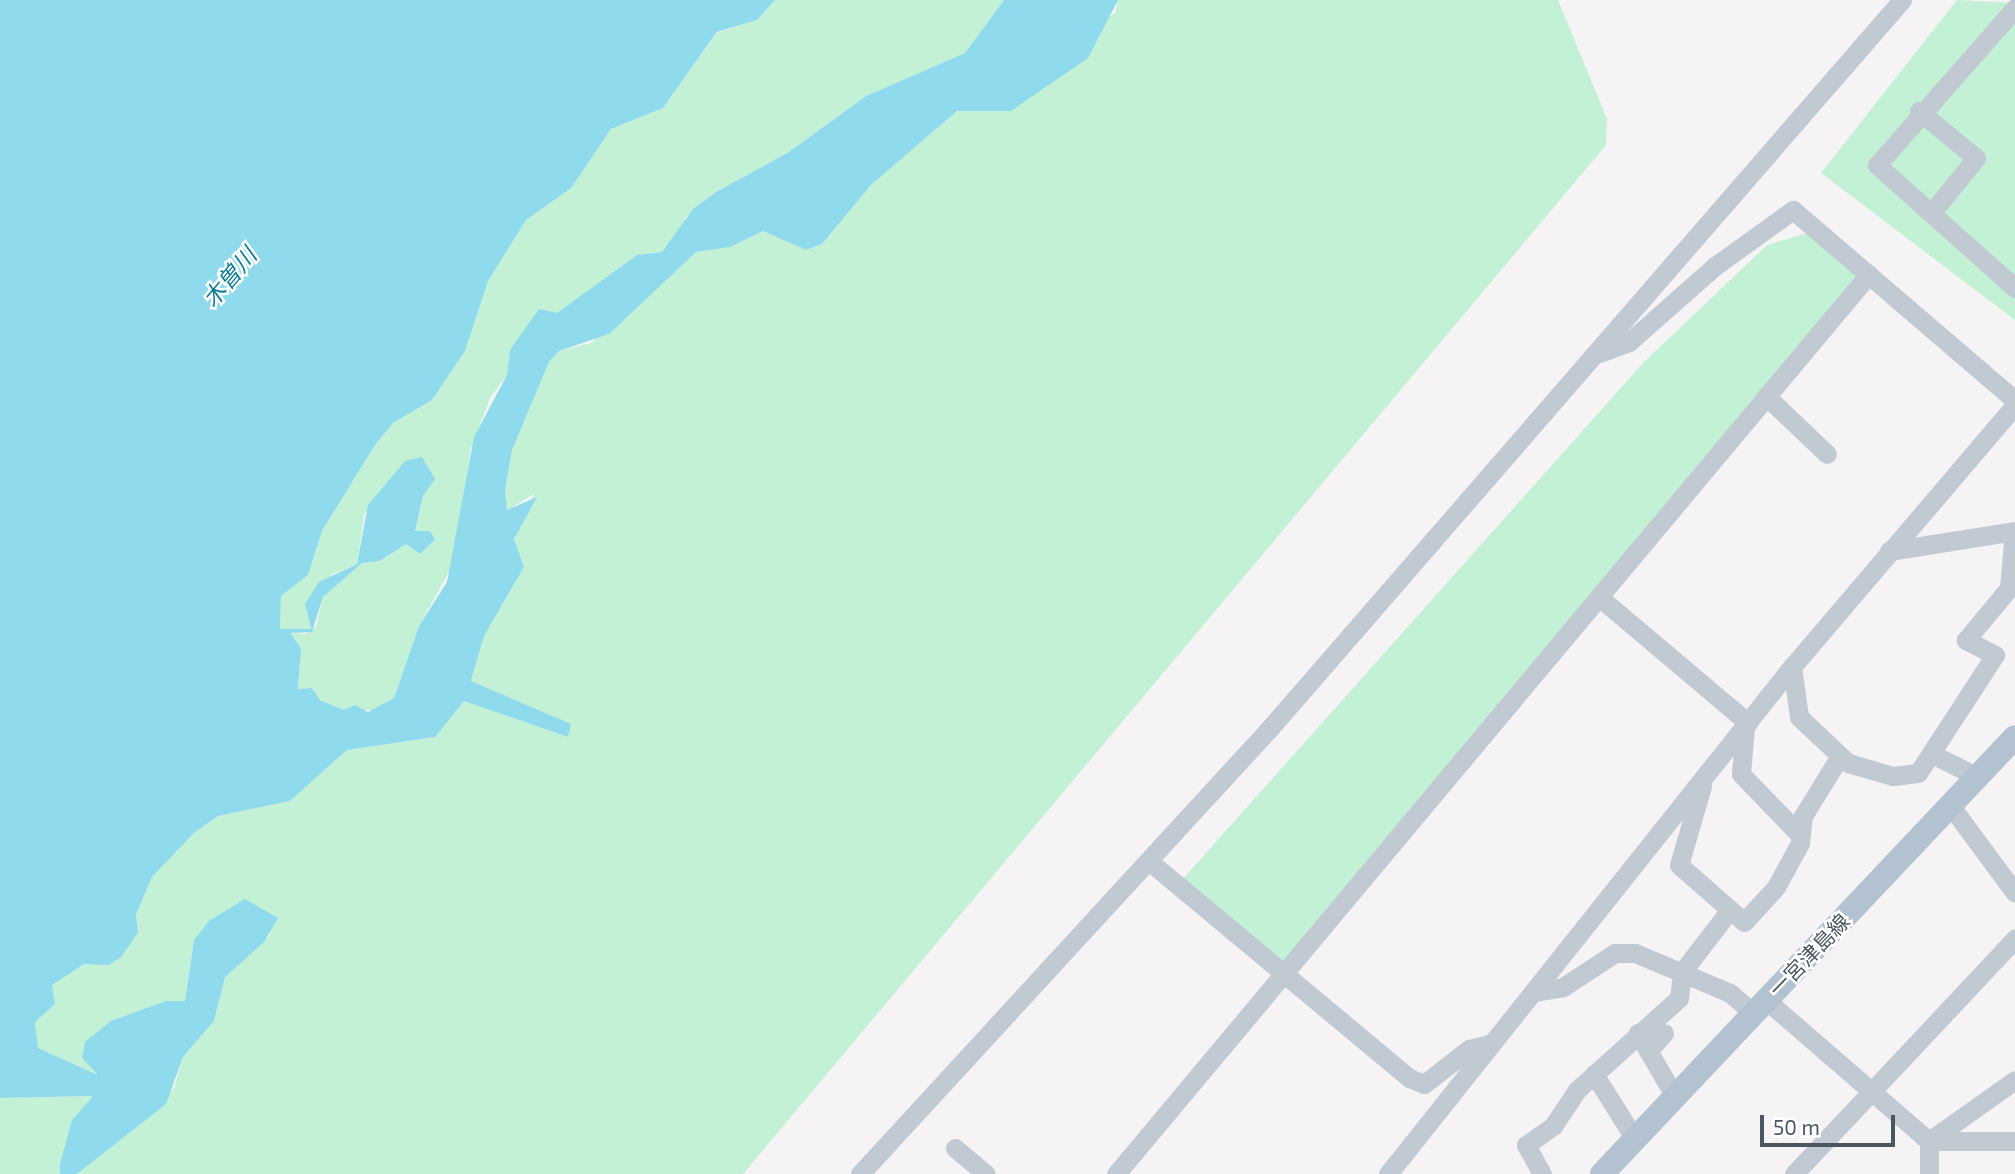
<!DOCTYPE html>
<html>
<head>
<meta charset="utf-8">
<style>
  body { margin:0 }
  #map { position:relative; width:2015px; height:1174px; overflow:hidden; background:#f5f3f3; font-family:"Exo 2","Noto Sans JP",sans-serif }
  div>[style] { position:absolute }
  .green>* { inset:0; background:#c3f1d5 }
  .water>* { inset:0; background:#90daee }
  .minor>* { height:19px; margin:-9.5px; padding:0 9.5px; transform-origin:9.5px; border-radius:9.5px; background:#c1cad2 }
  .major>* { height:24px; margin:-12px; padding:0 12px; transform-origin:12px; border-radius:12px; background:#b3c2d1 }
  span { translate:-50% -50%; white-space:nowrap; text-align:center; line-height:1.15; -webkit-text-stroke:5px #fff; paint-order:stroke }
  .street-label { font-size:21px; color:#4a5661 }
  .water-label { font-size:23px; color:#0c7c9b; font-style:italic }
  .scale { position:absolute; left:1760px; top:1115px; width:135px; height:32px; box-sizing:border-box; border:4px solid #4a5661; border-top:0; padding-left:9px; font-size:21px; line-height:24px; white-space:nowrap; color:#4a5661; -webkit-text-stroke:5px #fff; paint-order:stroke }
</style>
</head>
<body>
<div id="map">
  <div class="green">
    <div style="clip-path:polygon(775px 0,1004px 0,965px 53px,866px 96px,789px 152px,716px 192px,685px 218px,683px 231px,662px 252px,637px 255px,510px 350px,507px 375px,490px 398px,470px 451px,456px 559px,419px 626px,394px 698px,376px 710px,344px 710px,320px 700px,312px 688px,298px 689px,300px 666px,290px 633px,305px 634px,316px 627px,323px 597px,362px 563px,381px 561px,406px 544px,420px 554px,435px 540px,415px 531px,429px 473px,405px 461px,364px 515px,357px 564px,333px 574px,306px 611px,311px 629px,280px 629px,281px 596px,308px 575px,322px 531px,375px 445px,393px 423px,432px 400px,465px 351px,488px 281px,526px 220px,575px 181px,611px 129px,663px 108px,717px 33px,757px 20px)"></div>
    <div style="clip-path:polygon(1118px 0,1558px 0,1607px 119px,1606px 145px,743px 1174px,77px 1174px,174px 1088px,183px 1057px,214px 1021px,225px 977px,271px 934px,194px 940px,185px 1001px,166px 1001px,123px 1019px,98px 1075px,38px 1048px,35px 1021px,55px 1004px,52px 985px,84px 964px,121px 957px,138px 933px,136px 916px,152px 877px,194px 833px,218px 816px,290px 801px,347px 750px,435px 737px,464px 701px,568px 737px,570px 724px,471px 681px,484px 636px,524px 567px,514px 539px,534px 494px,506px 511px,505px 491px,512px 450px,549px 362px,559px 351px,591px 343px,696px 252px,730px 247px,763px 231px,806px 250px,822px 244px,871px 185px,957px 111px,1115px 13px)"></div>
    <div style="clip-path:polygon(1957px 0,2015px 3px,2015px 320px,1821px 173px)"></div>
    <div style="clip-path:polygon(1811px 232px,1862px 274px,1283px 966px,1182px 880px,1643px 363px,1767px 245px)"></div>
    <div style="clip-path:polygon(93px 1096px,72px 1120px,60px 1174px,0 1174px,0 1098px)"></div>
  </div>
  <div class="water">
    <div style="clip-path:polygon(0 0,775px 0,757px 20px,717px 32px,663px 108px,611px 129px,571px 188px,526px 220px,488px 281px,465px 351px,432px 400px,393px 423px,375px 445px,322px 531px,308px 575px,281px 596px,280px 629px,311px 629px,305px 604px,319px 582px,357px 564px,368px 505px,405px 461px,422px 457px,435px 479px,423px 496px,415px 531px,430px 531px,435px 540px,420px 554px,406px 544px,380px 561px,362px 563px,323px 597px,312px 632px,290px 633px,301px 648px,298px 689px,312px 688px,320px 700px,344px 710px,355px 705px,368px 712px,394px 698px,419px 626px,447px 582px,474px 437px,507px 375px,510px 350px,539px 309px,557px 313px,637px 255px,662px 252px,693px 209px,716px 192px,789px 152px,866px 96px,965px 53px,1004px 0,1118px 0,1088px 58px,1011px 111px,957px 111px,871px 185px,822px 244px,806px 250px,763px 231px,730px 247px,696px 252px,609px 334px,559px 351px,549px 362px,512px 450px,505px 491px,507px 510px,537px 497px,514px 539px,524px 567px,484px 636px,471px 681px,571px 724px,568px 737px,464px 701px,435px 737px,347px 750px,290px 801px,218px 816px,194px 833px,152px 877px,136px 915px,138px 933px,121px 957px,109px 965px,84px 964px,52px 985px,55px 1004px,35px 1022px,38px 1048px,98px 1075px,82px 1058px,85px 1042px,111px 1021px,166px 1001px,185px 1001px,194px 940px,209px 921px,245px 899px,278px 918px,264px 942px,225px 977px,214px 1021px,183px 1057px,166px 1104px,77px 1174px,60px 1174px,60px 1164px,72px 1120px,93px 1096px,0 1098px)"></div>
  </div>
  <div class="minor">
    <div style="left:2015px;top:8px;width:209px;rotate:131.3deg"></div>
    <div style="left:1877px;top:165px;width:185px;rotate:41.7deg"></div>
    <div style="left:1919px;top:111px;width:74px;rotate:39.5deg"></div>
    <div style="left:1976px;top:158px;width:68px;rotate:129.1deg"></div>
    <div style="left:1599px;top:353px;width:32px;rotate:-20deg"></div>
    <div style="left:1629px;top:342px;width:115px;rotate:-41.5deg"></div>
    <div style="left:1715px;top:266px;width:96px;rotate:-35.7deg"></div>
    <div style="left:1793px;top:210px;width:292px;rotate:40.6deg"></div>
    <div style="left:1766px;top:396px;width:84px;rotate:43.6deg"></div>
    <div style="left:1889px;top:551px;width:128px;rotate:-9deg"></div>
    <div style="left:1599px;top:597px;width:195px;rotate:40.2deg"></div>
    <div style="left:1792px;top:666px;width:51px;rotate:82.2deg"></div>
    <div style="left:1799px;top:717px;width:67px;rotate:43.2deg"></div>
    <div style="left:1848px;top:763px;width:47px;rotate:16.1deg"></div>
    <div style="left:1893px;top:776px;width:25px;rotate:-7deg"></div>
    <div style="left:1918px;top:773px;width:141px;rotate:-56.9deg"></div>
    <div style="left:1995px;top:655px;width:33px;rotate:-153deg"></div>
    <div style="left:1966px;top:640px;width:67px;rotate:-50.4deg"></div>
    <div style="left:2009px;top:588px;width:57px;rotate:-85deg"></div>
    <div style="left:1745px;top:727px;width:47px;rotate:94.9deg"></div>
    <div style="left:1741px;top:774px;width:83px;rotate:46deg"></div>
    <div style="left:1934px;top:755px;width:49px;rotate:26.6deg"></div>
    <div style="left:1702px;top:786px;width:82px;rotate:106.2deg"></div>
    <div style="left:1679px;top:865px;width:86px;rotate:41.2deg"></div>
    <div style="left:1744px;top:922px;width:47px;rotate:-47.6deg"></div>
    <div style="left:1776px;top:887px;width:50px;rotate:-61.4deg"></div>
    <div style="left:1800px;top:843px;width:27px;rotate:-84deg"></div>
    <div style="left:1803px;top:816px;width:70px;rotate:-58.3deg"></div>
    <div style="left:1950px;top:805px;width:109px;rotate:53.5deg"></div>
    <div style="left:1150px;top:862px;width:337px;rotate:39.8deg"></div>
    <div style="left:1409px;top:1078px;width:16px;rotate:22deg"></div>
    <div style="left:1424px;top:1084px;width:57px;rotate:-37.9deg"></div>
    <div style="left:1469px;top:1049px;width:21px;rotate:-14deg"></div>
    <div style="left:1533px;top:992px;width:30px;rotate:-9deg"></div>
    <div style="left:1563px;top:987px;width:62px;rotate:-33.2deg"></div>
    <div style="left:1615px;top:953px;width:20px"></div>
    <div style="left:1635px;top:953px;width:103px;rotate:22.8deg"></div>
    <div style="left:1730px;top:993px;width:30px;rotate:41deg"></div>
    <div style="left:1766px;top:1000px;width:216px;rotate:40.9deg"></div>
    <div style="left:1929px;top:1141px;width:86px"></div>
    <div style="left:1638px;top:1033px;width:74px;rotate:60deg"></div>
    <div style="left:1648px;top:1051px;width:24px;rotate:-48deg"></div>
    <div style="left:1594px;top:1074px;width:77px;rotate:57.8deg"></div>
    <div style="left:955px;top:1148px;width:40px;rotate:40deg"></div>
    <div style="left:860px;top:1174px;width:606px;rotate:-47.41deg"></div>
    <div style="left:1270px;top:728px;width:964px;rotate:-49.04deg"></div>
    <div style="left:1116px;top:1174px;width:1173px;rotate:-50.08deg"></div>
    <div style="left:1388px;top:1174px;width:639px;rotate:-51.48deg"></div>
    <div style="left:1786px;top:674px;width:353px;rotate:-49.6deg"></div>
    <div style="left:1542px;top:1174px;width:33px;rotate:-119deg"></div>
    <div style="left:1526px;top:1145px;width:33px;rotate:-35deg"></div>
    <div style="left:1553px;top:1126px;width:43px;rotate:-56.3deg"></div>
    <div style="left:1577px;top:1090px;width:137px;rotate:-42deg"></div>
    <div style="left:1679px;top:998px;width:26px;rotate:-83deg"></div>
    <div style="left:1682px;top:972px;width:77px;rotate:-52.4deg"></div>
    <div style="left:1794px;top:1174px;width:323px;rotate:-46.8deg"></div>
    <div style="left:1929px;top:1174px;width:33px;rotate:-90deg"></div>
    <div style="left:1929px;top:1141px;width:105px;rotate:-35.3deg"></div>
  </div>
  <div class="major">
    <div style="left:1602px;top:1174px;width:601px;rotate:-46.62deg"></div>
  </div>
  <div class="street-label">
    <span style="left:1809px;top:955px;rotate:-46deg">一宮津島線</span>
  </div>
  <div class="water-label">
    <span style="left:229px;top:277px;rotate:-50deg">木曽川</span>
  </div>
  <div class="scale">50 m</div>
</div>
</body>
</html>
